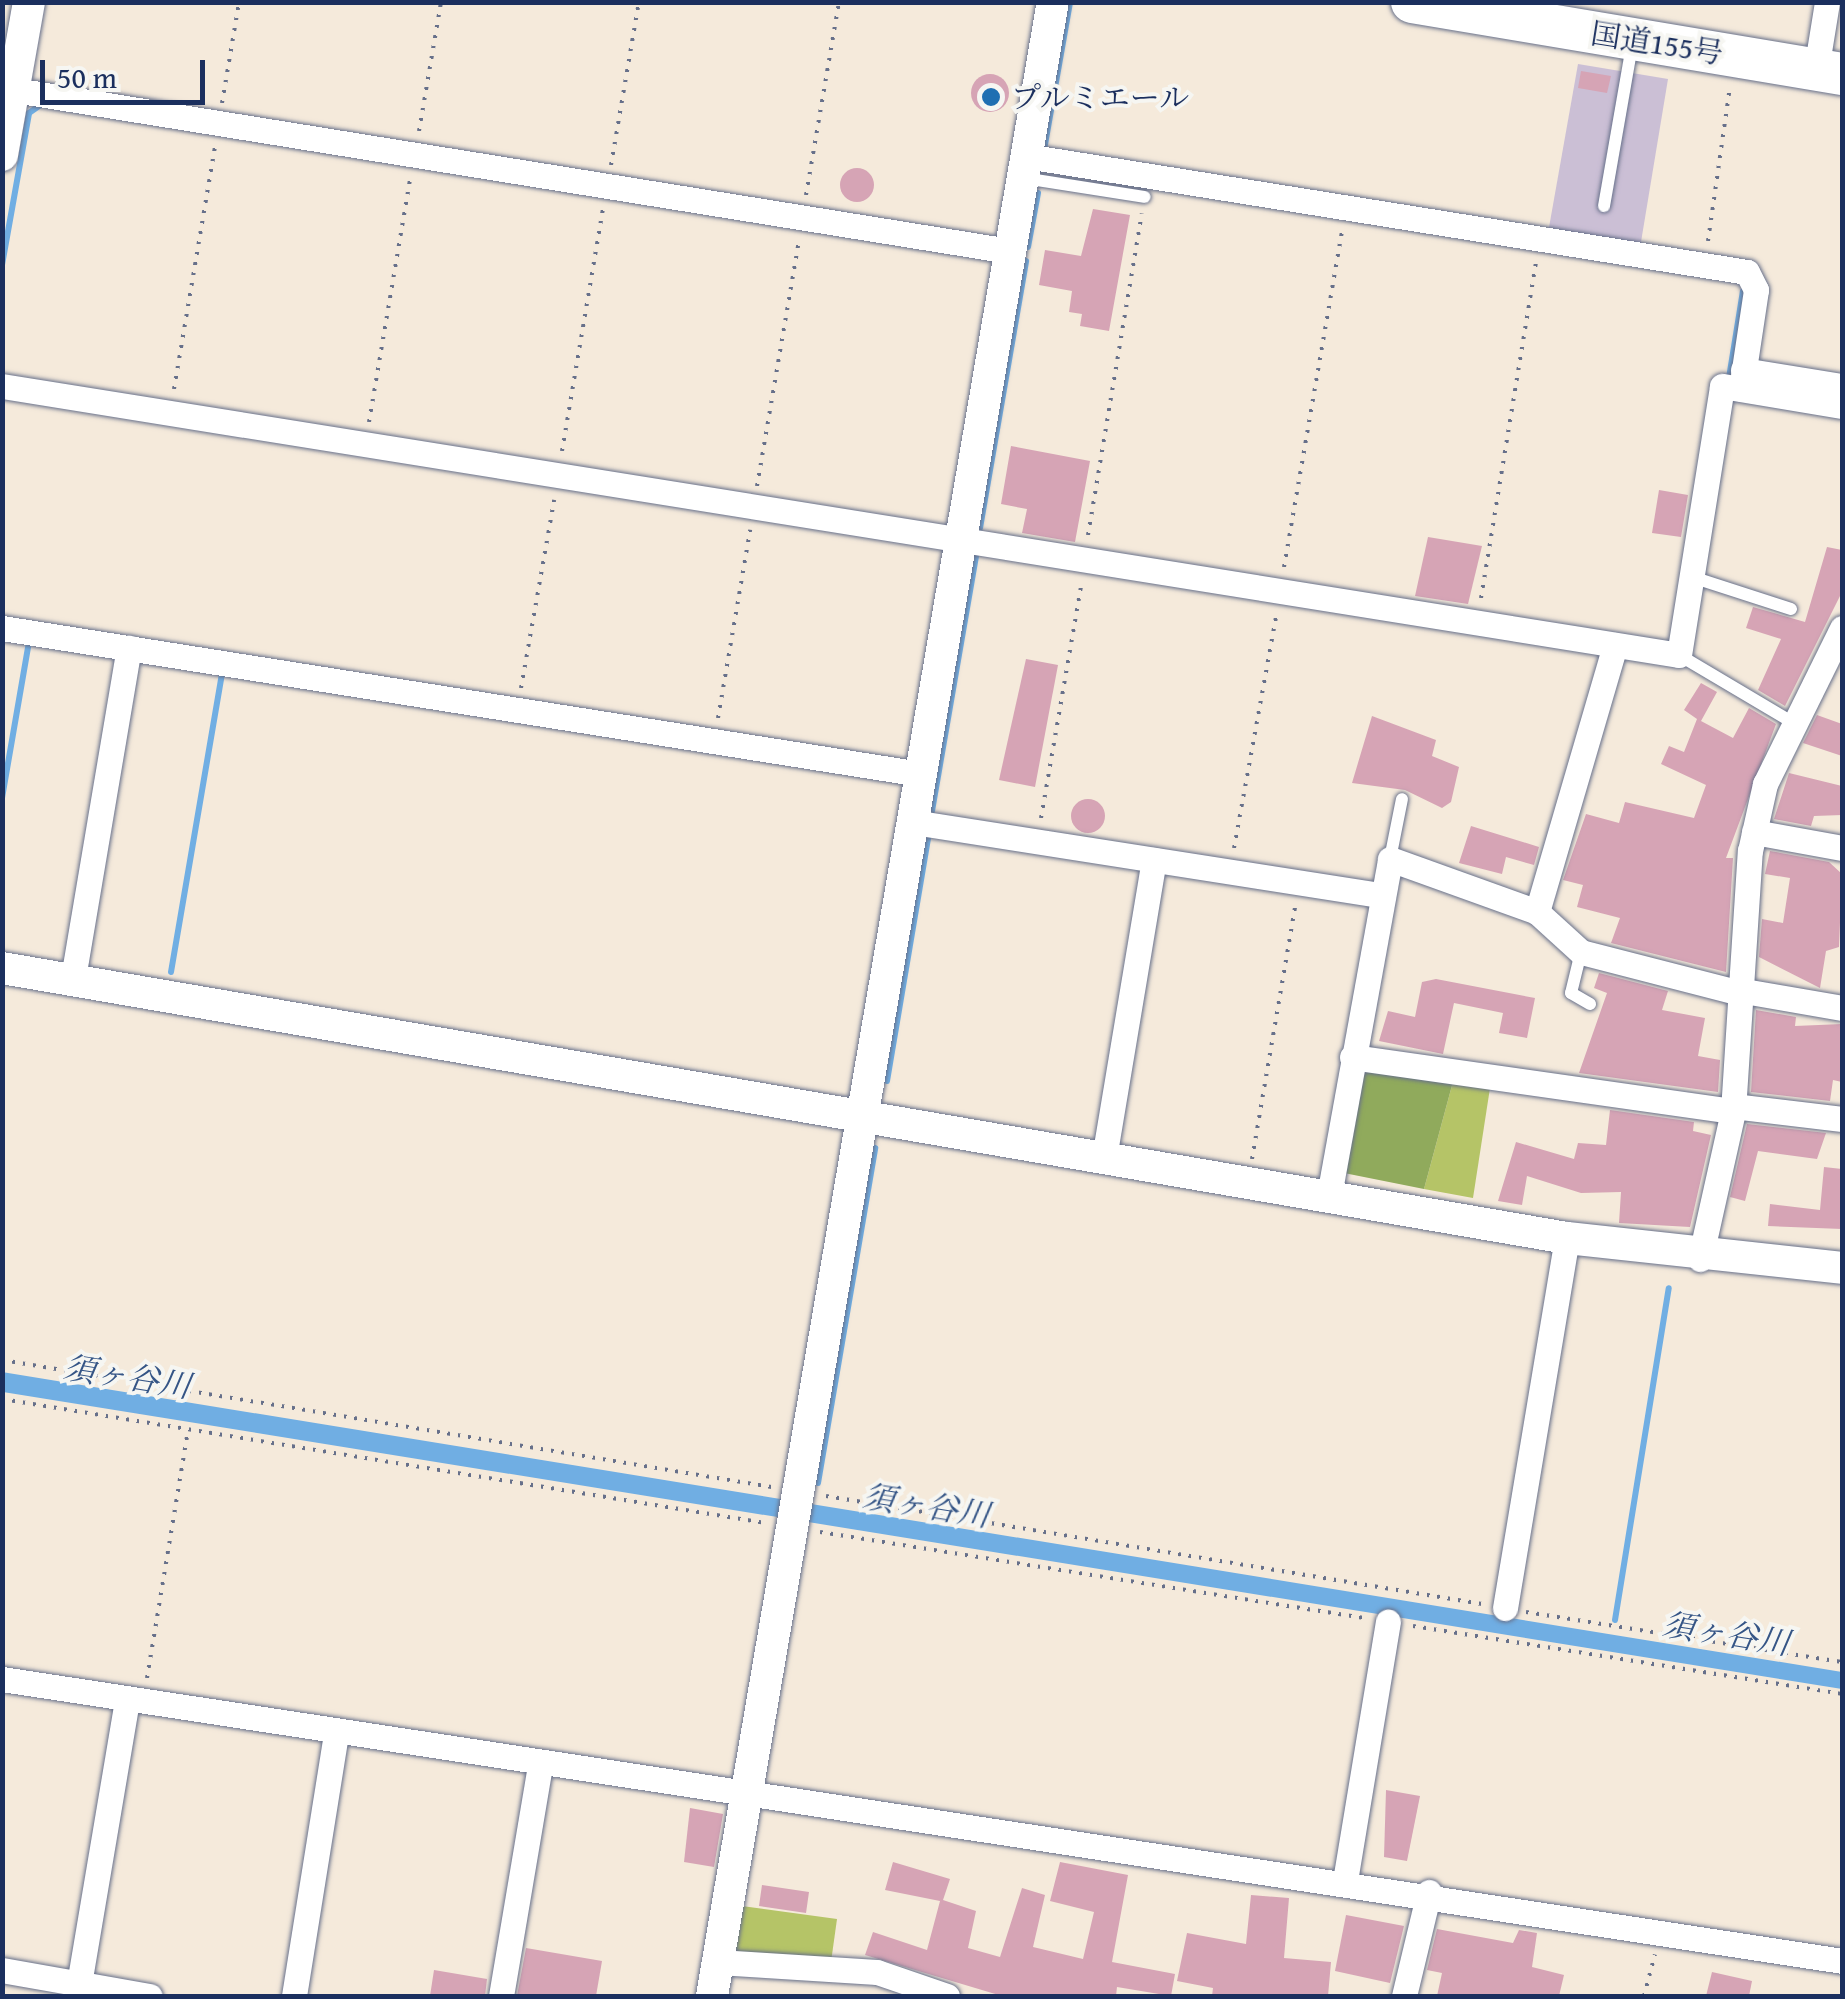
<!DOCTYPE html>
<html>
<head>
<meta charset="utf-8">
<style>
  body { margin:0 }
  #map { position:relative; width:1845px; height:1999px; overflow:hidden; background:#f5eadb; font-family:"Gentium Book Plus","Noto Serif JP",serif }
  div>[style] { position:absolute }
  .industrial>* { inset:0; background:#cbbfd5 }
  .green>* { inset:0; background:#b5c467 }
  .forest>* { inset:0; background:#90aa5c }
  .water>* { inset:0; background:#70aee3 }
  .stream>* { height:6px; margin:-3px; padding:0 3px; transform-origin:3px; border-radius:3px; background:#70aee3 }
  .building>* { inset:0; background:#d6a4b5 }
  .round { border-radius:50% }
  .path>* { height:4px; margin-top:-2px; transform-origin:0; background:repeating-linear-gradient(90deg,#67708a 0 2.5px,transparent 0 10.5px) }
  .roads { filter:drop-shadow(0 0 2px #67708a) drop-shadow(0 0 2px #67708a) }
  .service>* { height:12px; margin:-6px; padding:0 6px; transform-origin:6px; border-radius:6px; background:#fff }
  .minor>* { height:25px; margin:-12.5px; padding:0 12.5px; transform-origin:12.5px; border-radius:12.5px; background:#fff }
  .tertiary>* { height:32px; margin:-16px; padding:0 16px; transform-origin:16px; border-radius:16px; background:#fff }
  .trunk>* { height:42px; margin:-21px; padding:0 21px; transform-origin:21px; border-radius:21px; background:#fff }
  .dots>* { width:28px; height:28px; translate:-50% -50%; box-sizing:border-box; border:5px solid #f6f6f2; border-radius:50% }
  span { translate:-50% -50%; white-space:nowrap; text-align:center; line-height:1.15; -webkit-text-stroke:8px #f6f6f2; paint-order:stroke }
  .street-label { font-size:30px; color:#1b2f5e }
  .poi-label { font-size:30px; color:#1b2f5e }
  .left { translate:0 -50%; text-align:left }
  .water-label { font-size:32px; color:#355586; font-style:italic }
  .frame { position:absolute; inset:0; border:5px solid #1b2f5e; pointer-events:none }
  .scale { position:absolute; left:40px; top:60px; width:165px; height:45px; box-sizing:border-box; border:5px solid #1b2f5e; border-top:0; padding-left:12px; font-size:30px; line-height:35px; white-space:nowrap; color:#1b2f5e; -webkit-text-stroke:8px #f6f6f2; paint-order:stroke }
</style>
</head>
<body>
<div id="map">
  <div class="industrial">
    <div style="clip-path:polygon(1578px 64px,1668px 79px,1640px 248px,1548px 233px)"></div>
  </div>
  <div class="green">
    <div style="clip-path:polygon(1492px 1075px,1473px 1198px,1424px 1189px,1454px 1078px)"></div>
    <div style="clip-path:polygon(742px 1906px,837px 1919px,831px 1962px,735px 1954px)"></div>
  </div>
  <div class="forest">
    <div style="clip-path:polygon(1361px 1069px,1454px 1078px,1424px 1189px,1344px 1173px)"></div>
  </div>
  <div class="water">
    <div style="clip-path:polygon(2px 1372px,1842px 1672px,1842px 1689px,3px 1392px)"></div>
  </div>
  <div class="stream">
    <div style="left:1044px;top:150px;width:150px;rotate:-80deg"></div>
    <div style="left:1028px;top:247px;width:55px;rotate:-79.5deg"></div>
    <div style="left:2px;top:265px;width:154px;rotate:-79.9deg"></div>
    <div style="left:29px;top:113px;width:16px;rotate:-35deg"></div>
    <div style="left:1729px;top:378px;width:88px;rotate:-80.9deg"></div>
    <div style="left:980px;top:528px;width:271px;rotate:-80.2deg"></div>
    <div style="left:2px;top:798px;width:158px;rotate:-80.2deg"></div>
    <div style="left:932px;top:811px;width:258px;rotate:-80.2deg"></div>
    <div style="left:171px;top:972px;width:302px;rotate:-80.3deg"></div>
    <div style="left:887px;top:1081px;width:253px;rotate:-80.4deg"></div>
    <div style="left:818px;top:1483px;width:340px;rotate:-80.3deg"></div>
    <div style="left:1615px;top:1620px;width:336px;rotate:-80.8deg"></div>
  </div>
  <div class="building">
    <div style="clip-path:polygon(1581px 71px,1611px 76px,1607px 93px,1578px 88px)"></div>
    <div class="round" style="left:971px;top:74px;width:38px;height:38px"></div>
    <div class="round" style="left:840px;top:168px;width:34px;height:34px"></div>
    <div style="clip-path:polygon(1093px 209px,1130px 215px,1109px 331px,1080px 326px,1082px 314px,1069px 312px,1072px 291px,1039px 285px,1045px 250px,1081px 256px)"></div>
    <div style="clip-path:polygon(1011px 446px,1090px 461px,1075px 542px,1022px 533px,1027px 509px,1001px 504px)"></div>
    <div style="clip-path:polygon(1659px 490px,1688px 495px,1681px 537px,1652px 533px)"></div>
    <div style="clip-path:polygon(1428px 537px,1482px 546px,1468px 604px,1415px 596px)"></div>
    <div style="clip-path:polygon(1827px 547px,1842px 550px,1842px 592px,1785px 706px,1758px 690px,1781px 639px,1746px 628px,1753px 607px,1805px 622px)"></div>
    <div style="clip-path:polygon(1026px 659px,1058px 665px,1035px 787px,999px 780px)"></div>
    <div style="clip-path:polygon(1701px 683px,1717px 692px,1701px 721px,1733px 738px,1749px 708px,1776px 724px,1726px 858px,1733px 858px,1726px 972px,1611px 943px,1620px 918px,1577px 907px,1583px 885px,1563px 880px,1586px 814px,1619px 823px,1625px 802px,1694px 818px,1706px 785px,1661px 764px,1669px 746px,1684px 752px,1697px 719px,1684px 710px)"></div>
    <div style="clip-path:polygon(1817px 715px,1842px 724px,1842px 756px,1803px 743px)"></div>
    <div style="clip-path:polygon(1372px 716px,1436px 740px,1432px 756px,1459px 767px,1451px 802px,1442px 808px,1405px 790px,1352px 783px)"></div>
    <div style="clip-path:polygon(1789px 773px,1842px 786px,1842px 815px,1814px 816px,1811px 826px,1774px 819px)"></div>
    <div class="round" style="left:1071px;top:799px;width:34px;height:34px"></div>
    <div style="clip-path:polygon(1471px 826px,1539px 847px,1534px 865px,1506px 857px,1502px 874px,1459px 863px)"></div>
    <div style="clip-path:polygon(1770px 851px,1829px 862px,1842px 874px,1839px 947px,1826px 951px,1820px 988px,1759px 957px,1762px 919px,1783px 923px,1790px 878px,1765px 874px)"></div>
    <div style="clip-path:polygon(1599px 973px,1668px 991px,1662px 1010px,1705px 1018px,1698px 1056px,1720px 1060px,1718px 1092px,1579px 1073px,1607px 993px,1594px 988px)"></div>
    <div style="clip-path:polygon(1436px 979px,1535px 998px,1527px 1038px,1499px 1033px,1503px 1013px,1454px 1003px,1443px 1054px,1379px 1041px,1388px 1011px,1415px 1017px,1422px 982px)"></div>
    <div style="clip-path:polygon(1756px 1010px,1796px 1017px,1795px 1026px,1842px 1024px,1842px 1082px,1833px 1080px,1830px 1101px,1751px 1092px)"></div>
    <div style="clip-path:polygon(1610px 1110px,1694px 1122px,1693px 1131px,1711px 1135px,1690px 1227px,1619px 1223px,1621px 1192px,1581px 1193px,1527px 1176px,1522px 1205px,1498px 1201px,1516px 1142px,1574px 1159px,1578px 1143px,1606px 1145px)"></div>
    <div style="clip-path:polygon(1747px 1124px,1826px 1133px,1817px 1159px,1758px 1151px,1745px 1201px,1730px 1197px)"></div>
    <div style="clip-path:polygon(1824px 1167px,1842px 1169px,1842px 1229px,1768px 1226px,1770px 1204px,1820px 1210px)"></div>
    <div style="clip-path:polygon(1386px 1790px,1420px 1796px,1407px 1861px,1384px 1857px)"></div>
    <div style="clip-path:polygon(690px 1808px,723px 1814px,714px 1867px,684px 1862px)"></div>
    <div style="clip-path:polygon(893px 1862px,950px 1879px,943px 1900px,976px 1911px,968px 1948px,1000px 1957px,1022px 1888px,1045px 1895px,1033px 1947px,1083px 1959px,1094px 1912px,1050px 1901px,1060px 1862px,1128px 1875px,1112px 1962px,1175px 1974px,1171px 1996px,1117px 1987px,1116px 1996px,1002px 1996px,865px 1955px,873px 1932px,927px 1950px,940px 1901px,885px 1890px)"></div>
    <div style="clip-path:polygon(762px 1885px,809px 1892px,806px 1913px,759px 1906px)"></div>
    <div style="clip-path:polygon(1251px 1895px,1289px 1898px,1284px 1958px,1331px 1962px,1328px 1996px,1212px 1996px,1213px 1988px,1177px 1981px,1187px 1933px,1246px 1944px)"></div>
    <div style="clip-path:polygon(1346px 1915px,1404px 1926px,1390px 1983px,1335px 1971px)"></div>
    <div style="clip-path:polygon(1437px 1929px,1513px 1943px,1519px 1930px,1537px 1933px,1532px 1967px,1564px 1975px,1559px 1996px,1437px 1996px,1442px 1973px,1427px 1970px)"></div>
    <div style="clip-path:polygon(526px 1948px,602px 1961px,596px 1996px,517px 1996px)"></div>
    <div style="clip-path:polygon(434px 1970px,487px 1979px,485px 1996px,430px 1996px)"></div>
    <div style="clip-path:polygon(1712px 1972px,1752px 1981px,1749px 1996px,1706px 1996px)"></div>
  </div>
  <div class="path">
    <div style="left:222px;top:103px;width:102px;rotate:-80.4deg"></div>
    <div style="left:419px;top:131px;width:131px;rotate:-80.3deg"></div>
    <div style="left:611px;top:165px;width:165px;rotate:-80.3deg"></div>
    <div style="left:806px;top:195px;width:196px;rotate:-80.3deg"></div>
    <div style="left:1708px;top:241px;width:156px;rotate:-81.9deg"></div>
    <div style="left:174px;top:389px;width:245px;rotate:-80.4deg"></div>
    <div style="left:369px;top:422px;width:245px;rotate:-80.4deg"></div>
    <div style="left:562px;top:451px;width:245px;rotate:-80.4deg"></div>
    <div style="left:757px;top:486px;width:251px;rotate:-80.3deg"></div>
    <div style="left:1088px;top:535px;width:326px;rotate:-80.5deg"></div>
    <div style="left:1284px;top:567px;width:341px;rotate:-80.2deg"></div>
    <div style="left:1481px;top:598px;width:340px;rotate:-80.7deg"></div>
    <div style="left:521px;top:688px;width:191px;rotate:-80deg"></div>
    <div style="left:718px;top:718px;width:191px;rotate:-80.3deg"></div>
    <div style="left:1041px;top:818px;width:241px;rotate:-80.2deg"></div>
    <div style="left:1234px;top:848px;width:236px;rotate:-79.7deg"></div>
    <div style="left:1252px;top:1159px;width:256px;rotate:-80.3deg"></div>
    <div style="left:2px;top:1360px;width:780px;rotate:9.37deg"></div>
    <div style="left:2px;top:1399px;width:774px;rotate:9.22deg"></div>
    <div style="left:826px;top:1496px;width:665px;rotate:9.35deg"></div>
    <div style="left:820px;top:1532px;width:551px;rotate:8.98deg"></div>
    <div style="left:1526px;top:1612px;width:320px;rotate:9deg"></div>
    <div style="left:1413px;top:1626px;width:434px;rotate:9deg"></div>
    <div style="left:147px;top:1678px;width:250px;rotate:-80.6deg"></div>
    <div style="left:1644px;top:1996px;width:43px;rotate:-75.3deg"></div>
  </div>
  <div class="roads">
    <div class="service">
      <div style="left:1024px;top:178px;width:122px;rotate:8.9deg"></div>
      <div style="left:1604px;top:206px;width:162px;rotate:-80.1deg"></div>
      <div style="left:1692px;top:577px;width:104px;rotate:17.9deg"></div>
      <div style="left:1679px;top:655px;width:135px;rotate:30.7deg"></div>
      <div style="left:1390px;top:859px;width:61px;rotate:-78.7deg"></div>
      <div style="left:1581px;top:952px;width:42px;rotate:103.7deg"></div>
      <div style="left:1571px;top:993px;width:22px;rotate:30deg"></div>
    </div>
    <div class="minor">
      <div style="left:1816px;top:70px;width:69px;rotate:-80.8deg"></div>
      <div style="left:2px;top:88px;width:1021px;rotate:9.19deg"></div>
      <div style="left:1026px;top:156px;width:730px;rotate:9.14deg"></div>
      <div style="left:1747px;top:272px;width:20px;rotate:63deg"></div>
      <div style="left:1756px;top:290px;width:100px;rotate:98.6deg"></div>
      <div style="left:1743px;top:370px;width:100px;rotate:9.2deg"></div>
      <div style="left:2px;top:386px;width:1698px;rotate:9.11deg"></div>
      <div style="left:1679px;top:655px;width:272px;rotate:-80.9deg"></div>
      <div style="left:1722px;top:386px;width:122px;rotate:9.5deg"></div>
      <div style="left:2px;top:628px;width:931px;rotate:9.03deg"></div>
      <div style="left:913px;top:822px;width:473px;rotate:8.9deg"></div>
      <div style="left:1754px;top:832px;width:89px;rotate:10.3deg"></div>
      <div style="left:1537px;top:912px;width:59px;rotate:42.3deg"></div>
      <div style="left:1581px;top:952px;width:169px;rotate:14.4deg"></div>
      <div style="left:73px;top:978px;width:335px;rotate:-80.4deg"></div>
      <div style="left:1744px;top:991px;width:99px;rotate:9.8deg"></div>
      <div style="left:1352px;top:1057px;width:385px;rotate:8.1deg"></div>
      <div style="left:1733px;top:1106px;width:110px;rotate:6.8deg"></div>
      <div style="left:1105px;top:1152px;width:296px;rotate:-80.5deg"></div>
      <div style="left:1330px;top:1190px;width:336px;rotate:-79.7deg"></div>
      <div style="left:1390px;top:859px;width:156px;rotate:19.8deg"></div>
      <div style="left:1537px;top:912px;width:278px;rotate:-73.7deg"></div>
      <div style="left:1700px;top:1259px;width:152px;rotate:-77.4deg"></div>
      <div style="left:1733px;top:1111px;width:261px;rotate:-86.3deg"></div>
      <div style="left:1750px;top:851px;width:69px;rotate:-77.4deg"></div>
      <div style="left:1765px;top:784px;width:174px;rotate:-63.7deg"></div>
      <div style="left:1505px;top:1608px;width:375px;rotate:-80.5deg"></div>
      <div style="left:2px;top:1679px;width:1861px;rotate:8.71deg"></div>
      <div style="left:1345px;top:1881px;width:263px;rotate:-80.6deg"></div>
      <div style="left:718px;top:1962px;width:159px;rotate:3.6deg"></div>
      <div style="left:877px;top:1972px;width:74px;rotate:18.9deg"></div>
      <div style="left:2px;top:1970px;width:150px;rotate:10deg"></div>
      <div style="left:79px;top:1984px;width:288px;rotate:-80.4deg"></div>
      <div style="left:294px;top:1996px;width:266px;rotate:-80.9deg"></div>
      <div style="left:501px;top:1996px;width:233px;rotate:-80.4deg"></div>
      <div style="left:1404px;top:1996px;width:107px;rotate:-76.5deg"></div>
    </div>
    <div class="tertiary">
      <div style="left:2px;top:155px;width:155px;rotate:-80deg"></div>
      <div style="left:2px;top:968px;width:1588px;rotate:9.79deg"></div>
      <div style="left:1567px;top:1238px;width:277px;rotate:6.2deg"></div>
      <div style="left:712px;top:1996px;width:2023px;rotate:-80.3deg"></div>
    </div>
    <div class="trunk">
      <div style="left:1412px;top:2px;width:436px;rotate:9.5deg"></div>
    </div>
  </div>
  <div class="dots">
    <div style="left:991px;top:97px;background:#1f6fb2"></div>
  </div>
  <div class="street-label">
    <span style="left:1657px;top:43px;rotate:9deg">国道155号</span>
  </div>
  <div class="poi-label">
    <span class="left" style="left:1011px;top:97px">プルミエール</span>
  </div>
  <div class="water-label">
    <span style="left:127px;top:1377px;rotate:9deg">須ヶ谷川</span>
    <span style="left:926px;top:1506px;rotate:9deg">須ヶ谷川</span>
    <span style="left:1726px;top:1634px;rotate:9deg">須ヶ谷川</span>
  </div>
  <div class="frame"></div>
  <div class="scale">50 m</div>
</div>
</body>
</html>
